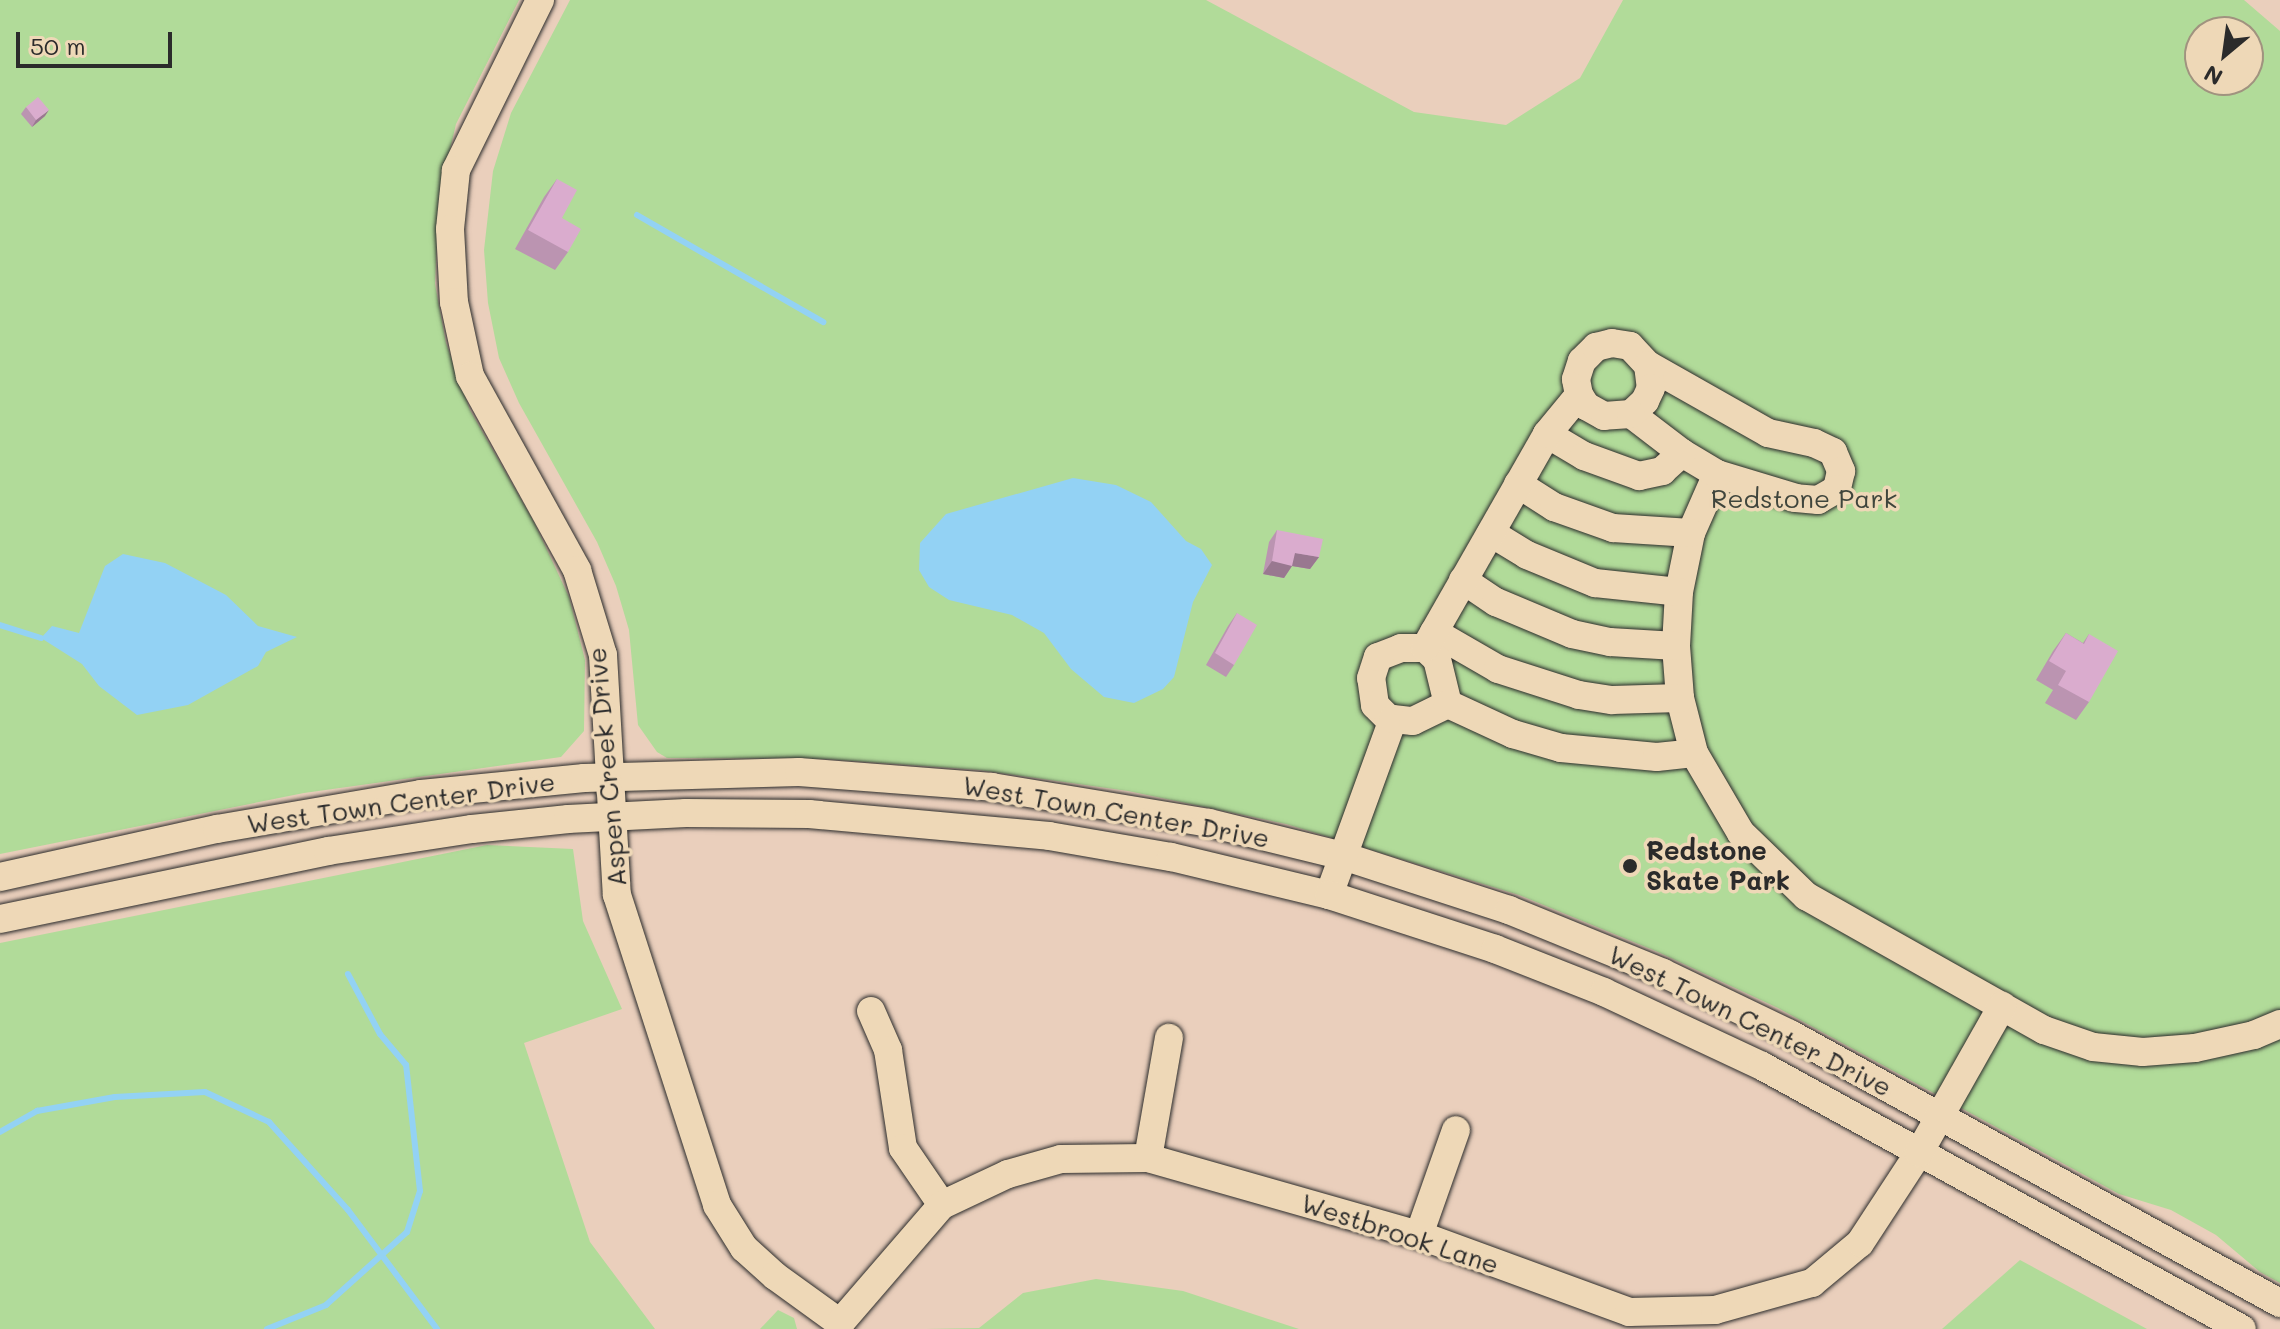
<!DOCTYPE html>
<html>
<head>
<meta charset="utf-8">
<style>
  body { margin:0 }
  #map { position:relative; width:2280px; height:1329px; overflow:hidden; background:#eacfbc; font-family:Mali,sans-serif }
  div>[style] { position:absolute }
  .green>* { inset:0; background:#b1db99 }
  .water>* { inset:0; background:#93d2f4 }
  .stream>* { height:6px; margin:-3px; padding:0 3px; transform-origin:3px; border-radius:3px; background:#93d2f4 }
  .roads { filter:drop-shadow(0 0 2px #2b2b2b) drop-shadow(0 0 2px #2b2b2b) }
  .minor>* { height:28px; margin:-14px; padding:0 14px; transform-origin:14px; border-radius:14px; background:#eed8b7 }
  .wall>* { inset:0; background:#bb94b1 }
  .shaded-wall>* { inset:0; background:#997890 }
  .building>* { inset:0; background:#daacce }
  .dots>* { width:22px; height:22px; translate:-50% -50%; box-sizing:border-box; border:4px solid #eed8b7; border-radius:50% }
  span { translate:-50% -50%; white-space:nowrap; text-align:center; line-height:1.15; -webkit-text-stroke:7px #eed8b7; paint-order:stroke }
  .park-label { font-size:26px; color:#3f453c }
  .street-label { font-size:26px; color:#2b2b2b }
  .poi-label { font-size:26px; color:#2b2b2b; font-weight:700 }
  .left { translate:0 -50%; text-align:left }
  .north { position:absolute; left:2184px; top:16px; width:80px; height:80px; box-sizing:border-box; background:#eed8b7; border:2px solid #a0937f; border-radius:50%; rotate:209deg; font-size:22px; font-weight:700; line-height:32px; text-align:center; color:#2b2b2b }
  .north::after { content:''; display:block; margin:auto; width:28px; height:36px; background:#2b2b2b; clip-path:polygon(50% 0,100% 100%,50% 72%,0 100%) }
  .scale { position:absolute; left:16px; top:32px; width:156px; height:36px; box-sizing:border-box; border:4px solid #2b2b2b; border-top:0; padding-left:10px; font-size:24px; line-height:28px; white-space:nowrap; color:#2b2b2b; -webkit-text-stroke:6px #eed8b7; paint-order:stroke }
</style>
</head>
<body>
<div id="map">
  <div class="green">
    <div style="clip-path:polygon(0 0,519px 0,456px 124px,439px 196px,435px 284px,446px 343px,470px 410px,534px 522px,569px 597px,585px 660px,584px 731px,561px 757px,304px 793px,0 854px)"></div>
    <div style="clip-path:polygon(evenodd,570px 0,1206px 0,1414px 112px,1506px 125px,1580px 78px,1623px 0,2244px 0,2280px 31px,2280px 1283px,2260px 1272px,2216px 1235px,2171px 1210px,2119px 1194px,1778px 1008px,1658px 952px,1519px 895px,1286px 824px,1128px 791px,979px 770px,825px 759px,667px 758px,657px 752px,638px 725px,629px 630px,616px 586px,597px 542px,519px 403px,499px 358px,488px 303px,484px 250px,493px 171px,511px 113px,570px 0,2200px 32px,2248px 32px,2248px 80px,2200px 80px,2200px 32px)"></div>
    <div style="clip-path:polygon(487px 845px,573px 849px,583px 921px,622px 1009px,524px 1043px,590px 1242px,655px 1329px,0 1329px,0 943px)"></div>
    <div style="clip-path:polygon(2020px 1260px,2147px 1329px,1942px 1329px)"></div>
    <div style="clip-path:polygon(1096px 1279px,1183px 1291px,1299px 1329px,925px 1329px,979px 1328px,1023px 1293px)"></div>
    <div style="clip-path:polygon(778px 1310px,794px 1318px,797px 1329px,760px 1329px)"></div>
  </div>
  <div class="water">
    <div style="clip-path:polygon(1073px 478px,1116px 485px,1151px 502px,1186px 541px,1201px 549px,1212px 565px,1193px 602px,1174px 677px,1163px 689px,1134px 703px,1104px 697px,1071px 669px,1044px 633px,1012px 615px,949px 600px,929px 587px,919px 570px,920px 543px,946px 514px)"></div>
    <div style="clip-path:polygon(123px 554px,165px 563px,226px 595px,258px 626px,297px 637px,266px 652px,258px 666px,188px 705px,137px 715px,99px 686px,82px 664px,41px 638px,52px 626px,79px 633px,105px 566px)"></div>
  </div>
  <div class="stream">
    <div style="left:637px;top:215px;width:215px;rotate:29.9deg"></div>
    <div style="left:0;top:625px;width:43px;rotate:17.6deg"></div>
    <div style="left:0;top:1132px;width:43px;rotate:-29.6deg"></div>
    <div style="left:37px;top:1111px;width:79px;rotate:-10.2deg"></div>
    <div style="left:115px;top:1097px;width:90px;rotate:-3.2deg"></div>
    <div style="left:205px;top:1092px;width:71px;rotate:25.1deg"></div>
    <div style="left:269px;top:1122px;width:118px;rotate:48.1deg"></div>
    <div style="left:348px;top:1210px;width:149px;rotate:53.2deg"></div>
    <div style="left:267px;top:1329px;width:64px;rotate:-22.1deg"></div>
    <div style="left:326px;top:1305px;width:109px;rotate:-42deg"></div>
    <div style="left:407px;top:1232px;width:43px;rotate:-72.4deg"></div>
    <div style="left:420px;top:1191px;width:127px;rotate:-96.3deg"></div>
    <div style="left:406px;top:1065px;width:40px;rotate:-130deg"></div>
    <div style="left:380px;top:1034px;width:68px;rotate:-118.1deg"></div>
  </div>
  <div class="roads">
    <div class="minor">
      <div style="left:540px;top:0;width:190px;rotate:116.3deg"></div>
      <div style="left:456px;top:170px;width:59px;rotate:95.8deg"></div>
      <div style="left:450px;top:229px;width:73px;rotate:86.9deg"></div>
      <div style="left:454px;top:302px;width:76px;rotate:77.8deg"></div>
      <div style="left:470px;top:376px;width:222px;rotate:61.1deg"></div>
      <div style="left:577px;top:570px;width:89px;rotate:73deg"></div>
      <div style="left:603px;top:655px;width:240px;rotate:86.7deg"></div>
      <div style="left:617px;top:895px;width:326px;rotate:72.1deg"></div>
      <div style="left:717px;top:1205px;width:51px;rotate:57.9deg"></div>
      <div style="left:744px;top:1248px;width:42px;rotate:42.1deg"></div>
      <div style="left:775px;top:1276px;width:80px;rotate:35.9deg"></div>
      <div style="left:1648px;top:365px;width:138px;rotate:29.5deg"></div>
      <div style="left:1768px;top:433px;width:47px;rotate:12.3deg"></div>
      <div style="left:1814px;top:443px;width:21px;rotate:25deg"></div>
      <div style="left:1833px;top:452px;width:21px;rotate:67deg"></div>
      <div style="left:1841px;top:471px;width:18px;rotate:103deg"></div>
      <div style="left:1837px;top:489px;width:22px;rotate:150deg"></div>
      <div style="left:1818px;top:500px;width:22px;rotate:-175deg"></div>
      <div style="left:1796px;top:498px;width:83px;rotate:-163.1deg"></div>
      <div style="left:1717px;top:474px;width:64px;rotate:113.8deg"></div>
      <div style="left:1691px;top:533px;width:60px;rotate:101.5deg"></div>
      <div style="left:1679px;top:592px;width:54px;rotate:93.2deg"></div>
      <div style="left:1676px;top:646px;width:52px;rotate:85.6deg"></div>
      <div style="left:1680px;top:698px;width:57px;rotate:75.7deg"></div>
      <div style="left:1694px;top:753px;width:93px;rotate:59.6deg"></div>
      <div style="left:1741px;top:833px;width:91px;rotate:44.1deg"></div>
      <div style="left:1806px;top:896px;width:273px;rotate:29.4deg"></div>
      <div style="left:2044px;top:1030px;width:52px;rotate:19.1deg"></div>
      <div style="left:2093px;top:1047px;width:50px;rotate:5.7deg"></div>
      <div style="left:2143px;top:1052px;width:52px;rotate:-4.4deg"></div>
      <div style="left:2195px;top:1048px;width:60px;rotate:-12.4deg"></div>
      <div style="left:2254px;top:1035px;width:28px;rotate:-23deg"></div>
      <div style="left:1631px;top:414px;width:64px;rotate:37.4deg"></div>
      <div style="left:1682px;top:453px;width:41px;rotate:31deg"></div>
      <div style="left:1547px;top:434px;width:43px;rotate:30.7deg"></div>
      <div style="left:1584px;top:456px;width:59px;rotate:20deg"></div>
      <div style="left:1639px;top:476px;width:24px;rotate:-12deg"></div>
      <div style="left:1662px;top:471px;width:27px;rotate:-42deg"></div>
      <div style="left:1518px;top:484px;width:43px;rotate:32.6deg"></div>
      <div style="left:1554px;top:507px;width:63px;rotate:19.6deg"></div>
      <div style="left:1613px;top:528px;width:78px;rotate:3.7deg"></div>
      <div style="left:1491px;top:533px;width:42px;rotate:31.4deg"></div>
      <div style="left:1527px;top:555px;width:74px;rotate:22.4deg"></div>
      <div style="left:1595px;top:583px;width:84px;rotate:6.1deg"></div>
      <div style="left:1463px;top:580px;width:40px;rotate:34deg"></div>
      <div style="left:1496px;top:602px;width:82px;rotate:22.8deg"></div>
      <div style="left:1572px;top:634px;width:39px;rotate:12deg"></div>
      <div style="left:1610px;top:642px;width:66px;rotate:3.5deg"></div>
      <div style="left:1434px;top:632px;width:74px;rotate:30deg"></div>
      <div style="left:1498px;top:669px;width:85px;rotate:17.8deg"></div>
      <div style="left:1579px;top:695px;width:33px;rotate:9deg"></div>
      <div style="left:1612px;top:700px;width:68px;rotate:-1.7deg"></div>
      <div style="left:1425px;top:648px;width:16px;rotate:43deg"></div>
      <div style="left:1437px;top:659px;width:46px;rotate:76.3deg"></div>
      <div style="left:1392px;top:722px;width:24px;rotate:-135deg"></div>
      <div style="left:1375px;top:705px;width:27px;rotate:-98deg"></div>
      <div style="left:1371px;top:678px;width:22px;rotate:-72deg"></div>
      <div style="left:1378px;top:657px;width:25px;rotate:-21deg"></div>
      <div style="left:1401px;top:648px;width:24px"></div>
      <div style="left:1425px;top:648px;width:246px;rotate:-60.3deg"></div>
      <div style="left:1547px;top:434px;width:50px;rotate:-50.6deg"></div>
      <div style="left:1579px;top:395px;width:16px;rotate:-101deg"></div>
      <div style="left:1576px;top:379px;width:19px;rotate:-72deg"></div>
      <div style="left:1582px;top:361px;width:20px;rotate:-45deg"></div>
      <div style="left:1596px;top:347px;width:16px;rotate:-14deg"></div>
      <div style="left:1612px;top:343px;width:18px;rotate:9deg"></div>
      <div style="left:1630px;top:346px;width:26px;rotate:47deg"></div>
      <div style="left:1648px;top:365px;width:23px;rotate:83deg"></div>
      <div style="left:1651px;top:388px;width:14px;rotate:115deg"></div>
      <div style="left:1645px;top:401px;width:19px;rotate:137deg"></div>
      <div style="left:1631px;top:414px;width:27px;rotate:176deg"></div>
      <div style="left:1604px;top:416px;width:21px;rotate:-151deg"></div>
      <div style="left:1586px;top:406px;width:13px;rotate:-122deg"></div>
      <div style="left:0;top:877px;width:222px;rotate:-12.5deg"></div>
      <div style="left:217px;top:829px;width:207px;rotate:-9.7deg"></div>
      <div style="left:421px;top:794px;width:164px;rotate:-5.6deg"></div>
      <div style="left:584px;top:778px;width:215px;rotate:-1.6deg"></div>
      <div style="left:799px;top:772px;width:194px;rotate:4.4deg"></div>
      <div style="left:992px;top:787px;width:220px;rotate:9.4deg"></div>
      <div style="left:1209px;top:823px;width:138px;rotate:13.8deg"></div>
      <div style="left:1343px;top:856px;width:175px;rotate:18deg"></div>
      <div style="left:1509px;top:910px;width:166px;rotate:22.2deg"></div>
      <div style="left:1663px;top:973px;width:141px;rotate:25.7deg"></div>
      <div style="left:1790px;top:1034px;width:559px;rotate:28.77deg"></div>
      <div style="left:1329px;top:895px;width:187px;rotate:-70deg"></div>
      <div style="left:1393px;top:719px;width:20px;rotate:6deg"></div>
      <div style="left:1413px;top:721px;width:39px;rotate:-26deg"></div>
      <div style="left:1448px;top:704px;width:72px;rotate:24.8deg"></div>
      <div style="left:1513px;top:734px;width:50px;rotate:16.3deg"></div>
      <div style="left:1561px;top:748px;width:96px;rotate:5.4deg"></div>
      <div style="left:1657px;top:757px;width:37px;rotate:-6deg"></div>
      <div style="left:0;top:919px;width:335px;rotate:-11.7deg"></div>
      <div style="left:328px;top:851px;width:146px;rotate:-8.7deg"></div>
      <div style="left:472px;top:829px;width:97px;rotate:-5.9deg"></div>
      <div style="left:568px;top:819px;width:118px;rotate:-2.9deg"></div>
      <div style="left:686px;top:813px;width:123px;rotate:0.5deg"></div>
      <div style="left:809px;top:814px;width:241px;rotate:5.2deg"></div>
      <div style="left:1049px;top:836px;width:124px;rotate:9.8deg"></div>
      <div style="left:1171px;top:857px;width:163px;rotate:13.5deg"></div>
      <div style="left:1329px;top:895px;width:175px;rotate:18deg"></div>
      <div style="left:1495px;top:949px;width:117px;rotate:21.5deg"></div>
      <div style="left:1604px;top:992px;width:174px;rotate:25.1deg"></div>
      <div style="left:1762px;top:1066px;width:547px;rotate:28.72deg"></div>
      <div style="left:871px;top:1011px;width:43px;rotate:66.4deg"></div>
      <div style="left:888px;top:1050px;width:99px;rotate:81.3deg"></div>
      <div style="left:903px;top:1148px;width:69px;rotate:55.6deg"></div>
      <div style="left:1148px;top:1158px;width:122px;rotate:-80.1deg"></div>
      <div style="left:1419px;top:1235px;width:111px;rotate:-70.6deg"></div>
      <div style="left:839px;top:1329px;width:6px;rotate:-81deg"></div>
      <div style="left:840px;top:1323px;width:156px;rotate:-49.2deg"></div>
      <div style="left:942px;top:1205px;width:73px;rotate:-25.2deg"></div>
      <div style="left:1008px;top:1174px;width:55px;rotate:-15.8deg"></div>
      <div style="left:1061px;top:1159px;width:87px;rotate:-0.7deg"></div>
      <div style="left:1148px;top:1158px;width:282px;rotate:15.9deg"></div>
      <div style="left:1419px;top:1235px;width:224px;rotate:20.1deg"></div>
      <div style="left:1629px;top:1312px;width:86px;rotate:-1.3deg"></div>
      <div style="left:1715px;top:1310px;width:101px;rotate:-15.6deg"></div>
      <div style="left:1812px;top:1283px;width:62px;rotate:-39.8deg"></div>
      <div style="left:1860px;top:1243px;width:108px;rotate:-56.8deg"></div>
      <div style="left:1919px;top:1153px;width:169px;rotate:-60.5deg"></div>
    </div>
  </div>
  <div class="wall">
    <div style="clip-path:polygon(26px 107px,45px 116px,32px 127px,21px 114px)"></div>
    <div style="clip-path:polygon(557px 179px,562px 218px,568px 252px,555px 270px,515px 249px,544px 197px)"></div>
    <div style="clip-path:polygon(1277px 530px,1319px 557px,1310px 569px,1292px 566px,1284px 578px,1263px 574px,1269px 542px)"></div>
    <div style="clip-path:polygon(1237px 613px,1234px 665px,1226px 677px,1206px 665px,1228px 626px)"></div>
    <div style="clip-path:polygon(2066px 633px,2083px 643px,2089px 634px,2089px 702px,2076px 720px,2045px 703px,2053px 690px,2036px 680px,2053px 651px)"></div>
  </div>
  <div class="shaded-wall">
    <div style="clip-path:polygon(49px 110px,45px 116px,32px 127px,36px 120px)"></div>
    <div style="clip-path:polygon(1295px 553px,1319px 557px,1310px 569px,1292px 566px,1284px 578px,1263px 574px,1272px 561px)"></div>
  </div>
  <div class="building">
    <div style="clip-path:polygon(38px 97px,49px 110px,36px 120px,26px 107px)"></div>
    <div style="clip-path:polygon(557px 179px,577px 190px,562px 218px,581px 229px,568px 252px,528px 230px)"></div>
    <div style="clip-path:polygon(1277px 530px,1323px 539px,1319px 557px,1295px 553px,1292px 566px,1272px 561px)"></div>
    <div style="clip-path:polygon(1237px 613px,1257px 625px,1234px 665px,1215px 653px)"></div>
    <div style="clip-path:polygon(2066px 633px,2084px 644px,2089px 634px,2118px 651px,2089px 702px,2058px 685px,2066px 671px,2049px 661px)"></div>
  </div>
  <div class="dots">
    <div style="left:1630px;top:866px;background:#2b2b2b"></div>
  </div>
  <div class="park-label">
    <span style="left:1804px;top:499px">Redstone Park</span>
  </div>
  <div class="street-label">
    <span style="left:607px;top:767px;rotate:-95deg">Aspen Creek Drive</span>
    <span style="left:401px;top:803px;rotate:-8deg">West Town Center Drive</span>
    <span style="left:1116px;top:812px;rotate:10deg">West Town Center Drive</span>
    <span style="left:1750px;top:1021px;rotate:26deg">West Town Center Drive</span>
    <span style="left:1400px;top:1234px;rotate:18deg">Westbrook Lane</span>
  </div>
  <div class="poi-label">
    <span class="left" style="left:1646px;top:866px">Redstone<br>Skate Park</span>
  </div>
  <div class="north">N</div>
  <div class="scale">50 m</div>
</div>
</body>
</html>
